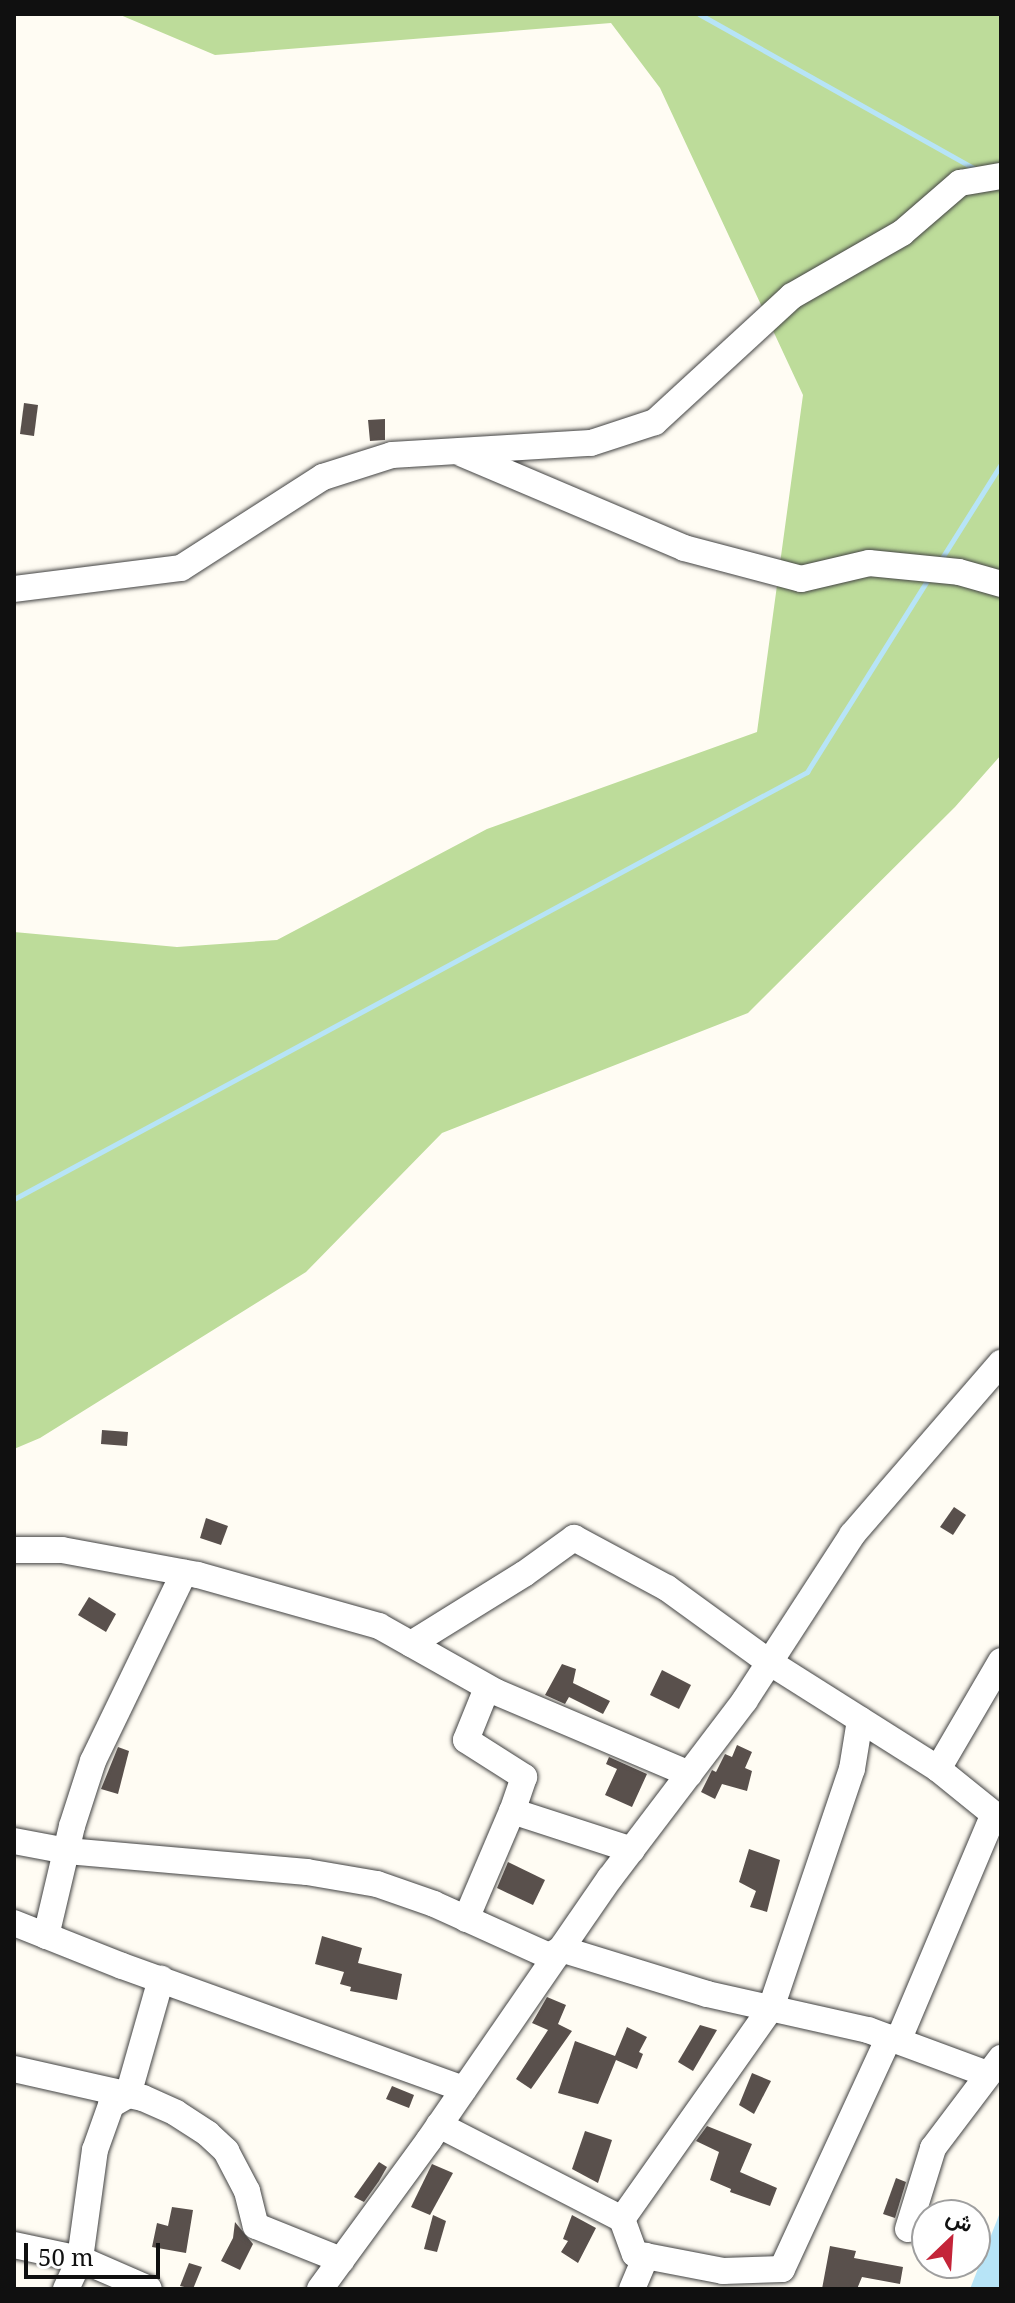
<!DOCTYPE html>
<html>
<head>
<meta charset="utf-8">
<style>
  body { margin:0 }
  #map { position:relative; width:1015px; height:2303px; overflow:hidden; background:#fffcf3; font-family:"Noto Serif",Vazirmatn,serif }
  div>[style] { position:absolute }
  .forest>* { inset:0; background:#bddc9a }
  .water>* { inset:0; background:#b7e4f7 }
  .stream>* { height:5px; margin:-2.5px; padding:0 2.5px; transform-origin:2.5px; border-radius:2.5px; background:#b7e4f7 }
  .building>* { inset:0; background:#59504c }
  .roads { filter:drop-shadow(0 0 2px #434343) drop-shadow(0 0 2px #434343) }
  .minor>* { height:26px; margin:-13px; padding:0 13px; transform-origin:13px; border-radius:13px; background:#fff }
  span { translate:-50% -50%; white-space:nowrap; text-align:center; line-height:1.15; -webkit-text-stroke:8px #fff; paint-order:stroke }
  .frame { position:absolute; inset:0; border:16px solid #101010; pointer-events:none }
  .north { position:absolute; left:911px; top:2199px; width:80px; height:80px; box-sizing:border-box; background:#fff; border:2px solid #9f9f9f; border-radius:50%; rotate:25deg; font-size:22px; font-weight:700; line-height:32px; text-align:center; color:#101010 }
  .north::after { content:''; display:block; margin:auto; width:28px; height:36px; background:#c42439; clip-path:polygon(50% 0,100% 100%,50% 72%,0 100%) }
  .scale { position:absolute; left:24px; top:2243px; width:136px; height:36px; box-sizing:border-box; border:4px solid #101010; border-top:0; padding-left:10px; font-size:24px; line-height:28px; white-space:nowrap; color:#101010; -webkit-text-stroke:6px #fff; paint-order:stroke }
</style>
</head>
<body>
<div id="map">
  <div class="forest">
    <div style="clip-path:polygon(118px 14px,1001px 14px,1001px 755px,955px 807px,748px 1013px,442px 1133px,306px 1272px,40px 1438px,14px 1449px,14px 932px,177px 947px,277px 940px,487px 829px,757px 732px,803px 395px,660px 88px,611px 23px,215px 55px)"></div>
  </div>
  <div class="water">
    <div style="clip-path:polygon(1001px 2210px,1001px 2289px,970px 2289px)"></div>
  </div>
  <div class="stream">
    <div style="left:699px;top:14px;width:319px;rotate:29.3deg"></div>
    <div style="left:940px;top:561px;width:115px;rotate:-57.8deg"></div>
    <div style="left:14px;top:1199px;width:901px;rotate:-28.3deg"></div>
    <div style="left:807px;top:772px;width:231px;rotate:-57.9deg"></div>
  </div>
  <div class="building">
    <div style="clip-path:polygon(24px 403px,38px 405px,34px 436px,20px 434px)"></div>
    <div style="clip-path:polygon(385px 419px,385px 440px,370px 441px,368px 420px)"></div>
    <div style="clip-path:polygon(102px 1430px,128px 1432px,127px 1446px,101px 1444px)"></div>
    <div style="clip-path:polygon(954px 1507px,966px 1515px,953px 1535px,940px 1527px)"></div>
    <div style="clip-path:polygon(206px 1518px,228px 1526px,221px 1545px,200px 1538px)"></div>
    <div style="clip-path:polygon(89px 1597px,116px 1614px,106px 1632px,78px 1615px)"></div>
    <div style="clip-path:polygon(562px 1664px,576px 1669px,573px 1683px,610px 1701px,603px 1714px,569px 1697px,565px 1704px,545px 1695px)"></div>
    <div style="clip-path:polygon(662px 1670px,691px 1685px,679px 1709px,650px 1695px)"></div>
    <div style="clip-path:polygon(737px 1745px,752px 1752px,745px 1768px,752px 1771px,747px 1791px,722px 1784px,715px 1799px,701px 1792px,712px 1770px,716px 1772px,725px 1754px,732px 1757px)"></div>
    <div style="clip-path:polygon(118px 1747px,129px 1751px,118px 1794px,101px 1789px)"></div>
    <div style="clip-path:polygon(609px 1757px,647px 1774px,632px 1807px,605px 1795px,617px 1769px,606px 1764px)"></div>
    <div style="clip-path:polygon(749px 1849px,780px 1860px,767px 1912px,750px 1907px,756px 1891px,739px 1882px)"></div>
    <div style="clip-path:polygon(508px 1862px,545px 1880px,533px 1905px,497px 1888px)"></div>
    <div style="clip-path:polygon(322px 1936px,362px 1948px,358px 1963px,402px 1974px,397px 2000px,350px 1991px,351px 1987px,340px 1984px,344px 1972px,315px 1964px)"></div>
    <div style="clip-path:polygon(547px 1997px,566px 2005px,558px 2024px,572px 2031px,531px 2089px,516px 2079px,548px 2030px,532px 2023px)"></div>
    <div style="clip-path:polygon(700px 2025px,717px 2030px,693px 2071px,678px 2062px)"></div>
    <div style="clip-path:polygon(627px 2027px,647px 2037px,639px 2052px,643px 2054px,637px 2069px,616px 2060px,598px 2104px,558px 2093px,575px 2041px,615px 2056px)"></div>
    <div style="clip-path:polygon(752px 2073px,771px 2081px,754px 2114px,739px 2105px)"></div>
    <div style="clip-path:polygon(392px 2086px,414px 2095px,409px 2108px,386px 2099px)"></div>
    <div style="clip-path:polygon(707px 2126px,752px 2144px,740px 2172px,777px 2188px,770px 2206px,730px 2192px,731px 2189px,710px 2180px,719px 2152px,696px 2141px)"></div>
    <div style="clip-path:polygon(585px 2131px,612px 2140px,598px 2183px,572px 2169px)"></div>
    <div style="clip-path:polygon(379px 2162px,387px 2167px,379px 2181px,364px 2202px,354px 2197px)"></div>
    <div style="clip-path:polygon(432px 2164px,453px 2173px,430px 2215px,411px 2207px)"></div>
    <div style="clip-path:polygon(896px 2178px,906px 2182px,895px 2218px,883px 2214px)"></div>
    <div style="clip-path:polygon(172px 2207px,193px 2210px,186px 2253px,152px 2247px,157px 2223px,168px 2226px)"></div>
    <div style="clip-path:polygon(433px 2215px,446px 2221px,437px 2252px,424px 2249px)"></div>
    <div style="clip-path:polygon(572px 2215px,596px 2228px,578px 2263px,561px 2252px,568px 2241px,563px 2239px)"></div>
    <div style="clip-path:polygon(235px 2222px,253px 2244px,240px 2270px,221px 2261px,233px 2238px)"></div>
    <div style="clip-path:polygon(830px 2246px,856px 2251px,854px 2258px,903px 2267px,900px 2284px,862px 2277px,857px 2289px,822px 2289px)"></div>
    <div style="clip-path:polygon(189px 2263px,202px 2267px,193px 2289px,180px 2286px)"></div>
  </div>
  <div class="roads">
    <div class="minor">
      <div style="left:463px;top:454px;width:240px;rotate:23deg"></div>
      <div style="left:684px;top:548px;width:121px;rotate:14.8deg"></div>
      <div style="left:801px;top:579px;width:70px;rotate:-13.2deg"></div>
      <div style="left:869px;top:563px;width:90px;rotate:5.7deg"></div>
      <div style="left:959px;top:572px;width:44px;rotate:15.9deg"></div>
      <div style="left:14px;top:589px;width:168px;rotate:-7.2deg"></div>
      <div style="left:181px;top:568px;width:169px;rotate:-32.7deg"></div>
      <div style="left:323px;top:477px;width:72px;rotate:-17.7deg"></div>
      <div style="left:392px;top:455px;width:199px;rotate:-3.5deg"></div>
      <div style="left:591px;top:443px;width:67px;rotate:-18.2deg"></div>
      <div style="left:655px;top:422px;width:186px;rotate:-42.6deg"></div>
      <div style="left:792px;top:296px;width:127px;rotate:-29.8deg"></div>
      <div style="left:902px;top:233px;width:77px;rotate:-40.8deg"></div>
      <div style="left:960px;top:183px;width:42px;rotate:-9.7deg"></div>
      <div style="left:14px;top:1550px;width:48px"></div>
      <div style="left:62px;top:1550px;width:138px;rotate:10.4deg"></div>
      <div style="left:198px;top:1575px;width:188px;rotate:15.7deg"></div>
      <div style="left:379px;top:1626px;width:134px;rotate:29.4deg"></div>
      <div style="left:496px;top:1692px;width:210px;rotate:23deg"></div>
      <div style="left:411px;top:1644px;width:133px;rotate:-31.8deg"></div>
      <div style="left:524px;top:1574px;width:62px;rotate:-35.8deg"></div>
      <div style="left:574px;top:1538px;width:106px;rotate:28.3deg"></div>
      <div style="left:667px;top:1588px;width:126px;rotate:36deg"></div>
      <div style="left:769px;top:1662px;width:200px;rotate:32.3deg"></div>
      <div style="left:938px;top:1769px;width:81px;rotate:39deg"></div>
      <div style="left:487px;top:1688px;width:56px;rotate:112deg"></div>
      <div style="left:466px;top:1740px;width:69px;rotate:32.5deg"></div>
      <div style="left:524px;top:1777px;width:36px;rotate:109deg"></div>
      <div style="left:938px;top:1769px;width:125px;rotate:-59.7deg"></div>
      <div style="left:14px;top:1841px;width:54px;rotate:10.7deg"></div>
      <div style="left:67px;top:1851px;width:241px;rotate:5deg"></div>
      <div style="left:307px;top:1872px;width:71px;rotate:9.7deg"></div>
      <div style="left:377px;top:1884px;width:60px;rotate:19.3deg"></div>
      <div style="left:434px;top:1904px;width:126px;rotate:24.3deg"></div>
      <div style="left:549px;top:1956px;width:14px;rotate:-30deg"></div>
      <div style="left:561px;top:1949px;width:153px;rotate:17.1deg"></div>
      <div style="left:707px;top:1994px;width:165px;rotate:12.6deg"></div>
      <div style="left:868px;top:2030px;width:127px;rotate:20.3deg"></div>
      <div style="left:466px;top:1919px;width:117px;rotate:-66.9deg"></div>
      <div style="left:512px;top:1811px;width:126px;rotate:18deg"></div>
      <div style="left:14px;top:1923px;width:116px;rotate:21.7deg"></div>
      <div style="left:122px;top:1966px;width:363px;rotate:19.8deg"></div>
      <div style="left:46px;top:1936px;width:113px;rotate:-76.7deg"></div>
      <div style="left:72px;top:1826px;width:68px;rotate:-72.1deg"></div>
      <div style="left:93px;top:1761px;width:209px;rotate:-64.2deg"></div>
      <div style="left:898px;top:2041px;width:246px;rotate:-67.1deg"></div>
      <div style="left:14px;top:2069px;width:132px;rotate:12.7deg"></div>
      <div style="left:143px;top:2098px;width:36px;rotate:24deg"></div>
      <div style="left:176px;top:2113px;width:38px;rotate:33deg"></div>
      <div style="left:208px;top:2134px;width:25px;rotate:43deg"></div>
      <div style="left:226px;top:2151px;width:45px;rotate:62.3deg"></div>
      <div style="left:247px;top:2191px;width:36px;rotate:76deg"></div>
      <div style="left:256px;top:2226px;width:92px;rotate:21.8deg"></div>
      <div style="left:439px;top:2125px;width:206px;rotate:27.2deg"></div>
      <div style="left:622px;top:2219px;width:37px;rotate:70deg"></div>
      <div style="left:635px;top:2254px;width:90px;rotate:10.9deg"></div>
      <div style="left:723px;top:2271px;width:59px;rotate:-1.9deg"></div>
      <div style="left:782px;top:2269px;width:255px;rotate:-65.2deg"></div>
      <div style="left:622px;top:2219px;width:258px;rotate:-54.8deg"></div>
      <div style="left:771px;top:2008px;width:252px;rotate:-71.3deg"></div>
      <div style="left:852px;top:1769px;width:50px;rotate:-80.7deg"></div>
      <div style="left:908px;top:2229px;width:85px;rotate:-72.8deg"></div>
      <div style="left:933px;top:2148px;width:113px;rotate:-52.9deg"></div>
      <div style="left:14px;top:2245px;width:67px;rotate:12deg"></div>
      <div style="left:80px;top:2259px;width:75px;rotate:23.5deg"></div>
      <div style="left:66px;top:2289px;width:33px;rotate:-65deg"></div>
      <div style="left:80px;top:2259px;width:110px;rotate:-82.2deg"></div>
      <div style="left:95px;top:2150px;width:48px;rotate:-70.4deg"></div>
      <div style="left:111px;top:2105px;width:20px;rotate:-30deg"></div>
      <div style="left:128px;top:2095px;width:121px;rotate:-74.1deg"></div>
      <div style="left:320px;top:2289px;width:185px;rotate:-53.8deg"></div>
      <div style="left:429px;top:2140px;width:318px;rotate:-55.4deg"></div>
      <div style="left:610px;top:1878px;width:223px;rotate:-52.8deg"></div>
      <div style="left:745px;top:1700px;width:197px;rotate:-57deg"></div>
      <div style="left:852px;top:1535px;width:228px;rotate:-49.1deg"></div>
      <div style="left:632px;top:2289px;width:36px;rotate:-67deg"></div>
    </div>
  </div>
  <div class="frame"></div>
  <div class="north">ش</div>
  <div class="scale">50 m</div>
</div>
</body>
</html>
